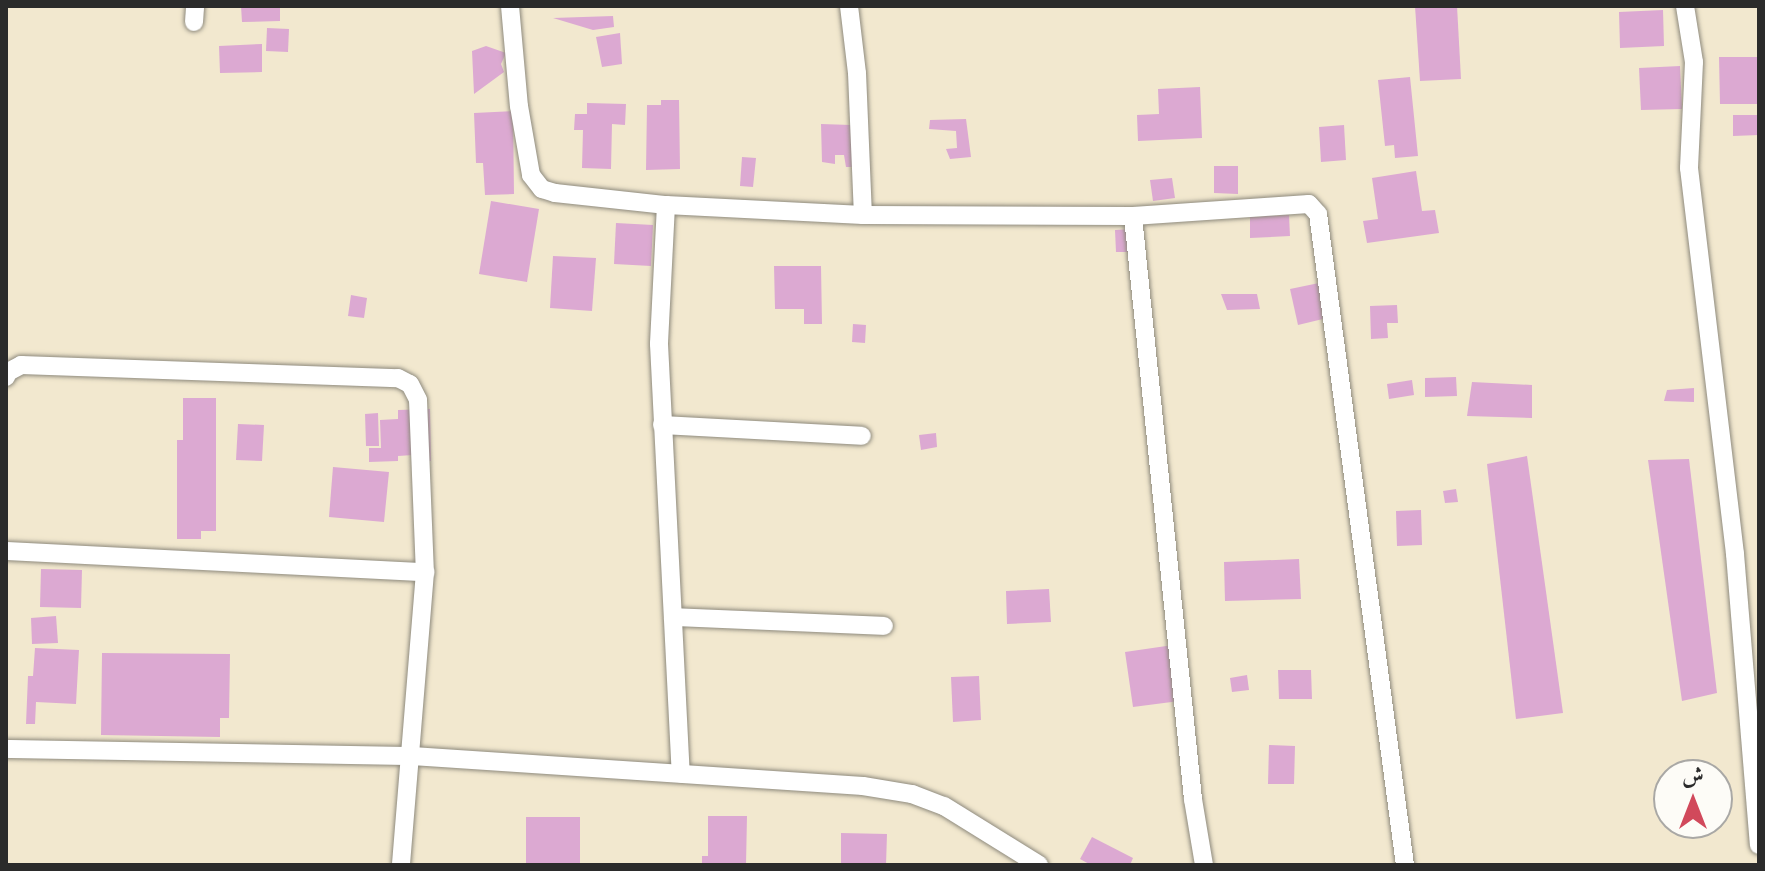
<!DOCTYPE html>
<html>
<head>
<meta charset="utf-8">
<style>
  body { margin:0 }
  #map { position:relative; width:1765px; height:871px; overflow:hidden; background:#f2e8cf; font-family:"Old Standard TT",Amiri,serif }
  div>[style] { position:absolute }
  .building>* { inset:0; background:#dca9d2 }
  .roads { filter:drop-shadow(0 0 2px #8e8a7d) drop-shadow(0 0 2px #8e8a7d) }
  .minor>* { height:18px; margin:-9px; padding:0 9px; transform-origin:9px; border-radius:9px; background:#fff }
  span { translate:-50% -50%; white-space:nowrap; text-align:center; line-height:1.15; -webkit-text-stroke:7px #fdfcf7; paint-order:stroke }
  .frame { position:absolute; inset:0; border:8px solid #2b2b2b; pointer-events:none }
  .north { position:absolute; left:1653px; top:759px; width:80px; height:80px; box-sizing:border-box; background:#fdfcf7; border:2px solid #a9a8a5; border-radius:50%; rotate:0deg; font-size:22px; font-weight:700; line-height:32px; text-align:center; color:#2b2b2b }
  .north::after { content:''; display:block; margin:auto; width:28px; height:36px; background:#d1495b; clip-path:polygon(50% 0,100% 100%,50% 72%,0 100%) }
</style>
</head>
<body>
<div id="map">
  <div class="building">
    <div style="clip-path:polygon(241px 6px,280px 6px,280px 21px,242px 22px)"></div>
    <div style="clip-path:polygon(1415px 6px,1457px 6px,1461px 79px,1420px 81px)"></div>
    <div style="clip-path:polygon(1663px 10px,1664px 46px,1620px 48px,1619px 12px)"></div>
    <div style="clip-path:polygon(613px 16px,614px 27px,593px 30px,553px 18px)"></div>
    <div style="clip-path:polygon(267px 28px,289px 29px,288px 52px,266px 51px)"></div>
    <div style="clip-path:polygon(620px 33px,622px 64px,602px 67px,596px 37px)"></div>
    <div style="clip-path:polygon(262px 44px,262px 72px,220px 73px,219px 46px)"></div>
    <div style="clip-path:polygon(486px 46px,506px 53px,501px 64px,504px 72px,474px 94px,472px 51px)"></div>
    <div style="clip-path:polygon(1719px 57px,1759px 57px,1759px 104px,1720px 104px)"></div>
    <div style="clip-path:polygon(1680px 66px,1682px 109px,1641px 110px,1639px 68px)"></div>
    <div style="clip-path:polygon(1410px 77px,1418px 156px,1395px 158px,1394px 145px,1385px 146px,1378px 80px)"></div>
    <div style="clip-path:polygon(1200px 87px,1202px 138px,1138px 141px,1137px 115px,1159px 114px,1158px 89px)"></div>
    <div style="clip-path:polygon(661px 100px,679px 100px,680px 169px,646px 170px,647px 105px,661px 105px)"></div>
    <div style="clip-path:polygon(587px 103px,626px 104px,625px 125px,612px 124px,611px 169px,582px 168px,583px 130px,574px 130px,575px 114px,587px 114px)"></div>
    <div style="clip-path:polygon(513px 111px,514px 194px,485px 195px,483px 163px,476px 163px,474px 113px)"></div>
    <div style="clip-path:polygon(1733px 115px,1759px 115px,1759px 135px,1733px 136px)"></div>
    <div style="clip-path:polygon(966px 119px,971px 157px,950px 159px,946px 149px,957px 148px,956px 131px,929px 129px,930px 120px)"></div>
    <div style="clip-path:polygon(821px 124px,851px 125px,854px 167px,846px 167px,844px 155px,835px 155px,835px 164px,822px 162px)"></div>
    <div style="clip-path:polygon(1344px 125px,1346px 160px,1321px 162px,1319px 127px)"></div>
    <div style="clip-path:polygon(742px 157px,756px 158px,753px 187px,740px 186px)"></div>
    <div style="clip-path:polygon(1214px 166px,1238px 166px,1238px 194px,1214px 193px)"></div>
    <div style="clip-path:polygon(1416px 171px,1422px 211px,1435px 210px,1439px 233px,1367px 243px,1363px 221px,1378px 219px,1372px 178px)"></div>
    <div style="clip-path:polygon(1172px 178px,1175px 198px,1153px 201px,1150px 180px)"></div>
    <div style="clip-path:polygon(491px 201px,539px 209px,527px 282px,479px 274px)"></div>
    <div style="clip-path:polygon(1289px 215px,1290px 236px,1250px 238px,1250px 217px)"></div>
    <div style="clip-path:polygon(616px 223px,653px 225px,651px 266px,614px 264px)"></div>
    <div style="clip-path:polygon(1132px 229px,1133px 252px,1116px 252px,1115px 230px)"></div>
    <div style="clip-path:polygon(553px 256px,596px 258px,592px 311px,550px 308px)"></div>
    <div style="clip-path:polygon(774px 266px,821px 266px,822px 324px,804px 324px,804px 309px,775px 309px)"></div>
    <div style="clip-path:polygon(1319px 283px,1327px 318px,1298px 325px,1290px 289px)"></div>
    <div style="clip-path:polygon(1221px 294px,1257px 294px,1260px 309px,1227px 310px)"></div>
    <div style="clip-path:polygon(351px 295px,367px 298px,364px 318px,348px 316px)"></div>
    <div style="clip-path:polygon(1397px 305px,1398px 323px,1387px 323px,1388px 338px,1371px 339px,1370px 306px)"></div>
    <div style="clip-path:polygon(853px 324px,866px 325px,865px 343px,852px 342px)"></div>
    <div style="clip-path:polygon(1456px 377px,1457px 396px,1425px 397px,1425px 378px)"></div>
    <div style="clip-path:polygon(1412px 380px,1414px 395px,1389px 399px,1387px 384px)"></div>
    <div style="clip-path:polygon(1472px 382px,1532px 385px,1532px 418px,1467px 416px)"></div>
    <div style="clip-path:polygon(1694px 388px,1694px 402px,1664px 401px,1667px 390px)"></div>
    <div style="clip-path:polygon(183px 398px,216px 398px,216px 531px,201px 531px,201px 539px,177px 539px,177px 440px,183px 440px)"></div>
    <div style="clip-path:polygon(430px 409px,431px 461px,413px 462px,413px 455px,398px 456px,398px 461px,369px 462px,369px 448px,381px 448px,380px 420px,398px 419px,398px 410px)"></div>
    <div style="clip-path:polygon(378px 413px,379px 446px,366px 446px,365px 414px)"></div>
    <div style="clip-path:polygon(238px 424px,264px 425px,262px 461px,236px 460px)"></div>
    <div style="clip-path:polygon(936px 433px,937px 447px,921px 450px,919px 435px)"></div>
    <div style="clip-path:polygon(1527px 456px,1563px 713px,1516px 719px,1487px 464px)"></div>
    <div style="clip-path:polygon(1689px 459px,1717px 693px,1682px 701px,1648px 460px)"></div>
    <div style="clip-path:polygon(333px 467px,389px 472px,384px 522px,329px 517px)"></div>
    <div style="clip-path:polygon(1456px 489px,1458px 502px,1445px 503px,1443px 491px)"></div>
    <div style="clip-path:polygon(1421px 510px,1422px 545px,1397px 546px,1396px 511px)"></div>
    <div style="clip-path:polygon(1299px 559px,1301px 599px,1225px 601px,1224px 562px)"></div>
    <div style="clip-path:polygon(41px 569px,82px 570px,81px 608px,40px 607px)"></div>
    <div style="clip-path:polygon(1049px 589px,1051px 622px,1007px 624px,1006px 591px)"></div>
    <div style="clip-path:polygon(56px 616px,58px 643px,32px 644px,31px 618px)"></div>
    <div style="clip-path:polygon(1180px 644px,1187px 700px,1133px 707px,1125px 652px)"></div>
    <div style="clip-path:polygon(35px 648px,79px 650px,76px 704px,36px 702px,35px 724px,26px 724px,28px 676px,33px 676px)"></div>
    <div style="clip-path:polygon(102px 653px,230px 654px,229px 718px,220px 718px,220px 737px,101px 735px)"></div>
    <div style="clip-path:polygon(1278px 670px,1311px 670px,1312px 699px,1279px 699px)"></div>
    <div style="clip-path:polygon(1247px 675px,1249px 690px,1232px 692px,1230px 678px)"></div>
    <div style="clip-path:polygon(979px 676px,981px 720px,953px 722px,951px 677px)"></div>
    <div style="clip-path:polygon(1269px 745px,1295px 746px,1294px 784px,1268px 784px)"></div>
    <div style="clip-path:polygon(708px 816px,747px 816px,746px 865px,702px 865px,702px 856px,708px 856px)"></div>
    <div style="clip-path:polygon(526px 817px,580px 817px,580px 865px,526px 865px)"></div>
    <div style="clip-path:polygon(841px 833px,887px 834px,886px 865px,841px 865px)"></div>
    <div style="clip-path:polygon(1092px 837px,1133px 858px,1130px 865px,1091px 865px,1080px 859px)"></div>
  </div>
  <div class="roads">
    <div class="minor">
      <div style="left:510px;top:6px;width:100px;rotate:84.9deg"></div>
      <div style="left:519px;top:106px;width:70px;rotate:80.1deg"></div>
      <div style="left:531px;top:175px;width:18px;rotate:52deg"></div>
      <div style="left:542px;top:189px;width:14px;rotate:17deg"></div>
      <div style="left:555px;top:193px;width:112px;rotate:6.2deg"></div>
      <div style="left:666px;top:205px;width:197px;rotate:2.9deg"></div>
      <div style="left:863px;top:215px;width:270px;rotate:0.2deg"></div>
      <div style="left:849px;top:6px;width:67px;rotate:83.2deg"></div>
      <div style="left:857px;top:73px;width:142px;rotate:87.6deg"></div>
      <div style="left:1685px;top:6px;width:57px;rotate:80.9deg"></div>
      <div style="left:1694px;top:62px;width:106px;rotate:92.7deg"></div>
      <div style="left:1689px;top:168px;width:389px;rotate:83.2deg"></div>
      <div style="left:1735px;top:554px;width:292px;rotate:85.3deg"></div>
      <div style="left:194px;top:22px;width:16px;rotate:-86deg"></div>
      <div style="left:666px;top:205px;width:139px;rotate:92.9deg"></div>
      <div style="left:659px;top:344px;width:430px;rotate:87.1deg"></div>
      <div style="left:6px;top:377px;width:5px;rotate:-68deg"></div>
      <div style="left:8px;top:372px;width:15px;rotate:-28deg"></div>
      <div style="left:21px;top:365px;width:377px;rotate:2deg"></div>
      <div style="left:398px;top:378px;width:13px;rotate:27deg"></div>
      <div style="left:410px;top:384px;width:18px;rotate:63deg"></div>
      <div style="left:418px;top:400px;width:172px;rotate:87.7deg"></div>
      <div style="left:425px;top:572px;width:294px;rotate:94.7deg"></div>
      <div style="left:662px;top:425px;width:200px;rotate:3.1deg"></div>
      <div style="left:6px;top:551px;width:420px;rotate:2.9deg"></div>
      <div style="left:673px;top:617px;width:211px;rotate:2.4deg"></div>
      <div style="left:6px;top:749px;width:406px;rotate:1deg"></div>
      <div style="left:412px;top:756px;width:452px;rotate:3.8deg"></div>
      <div style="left:863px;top:786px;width:50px;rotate:9.3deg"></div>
      <div style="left:912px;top:794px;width:34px;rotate:21deg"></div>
      <div style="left:944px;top:806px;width:112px;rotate:31.8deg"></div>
      <div style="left:1204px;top:865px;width:67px;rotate:-99.5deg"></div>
      <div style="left:1193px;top:799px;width:586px;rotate:-95.88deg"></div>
      <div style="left:1133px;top:216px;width:176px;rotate:-3.9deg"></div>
      <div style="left:1309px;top:204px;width:13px;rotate:48deg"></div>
      <div style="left:1318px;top:214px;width:657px;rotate:82.39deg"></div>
    </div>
  </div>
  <div class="frame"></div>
  <div class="north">ش</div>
</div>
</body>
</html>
